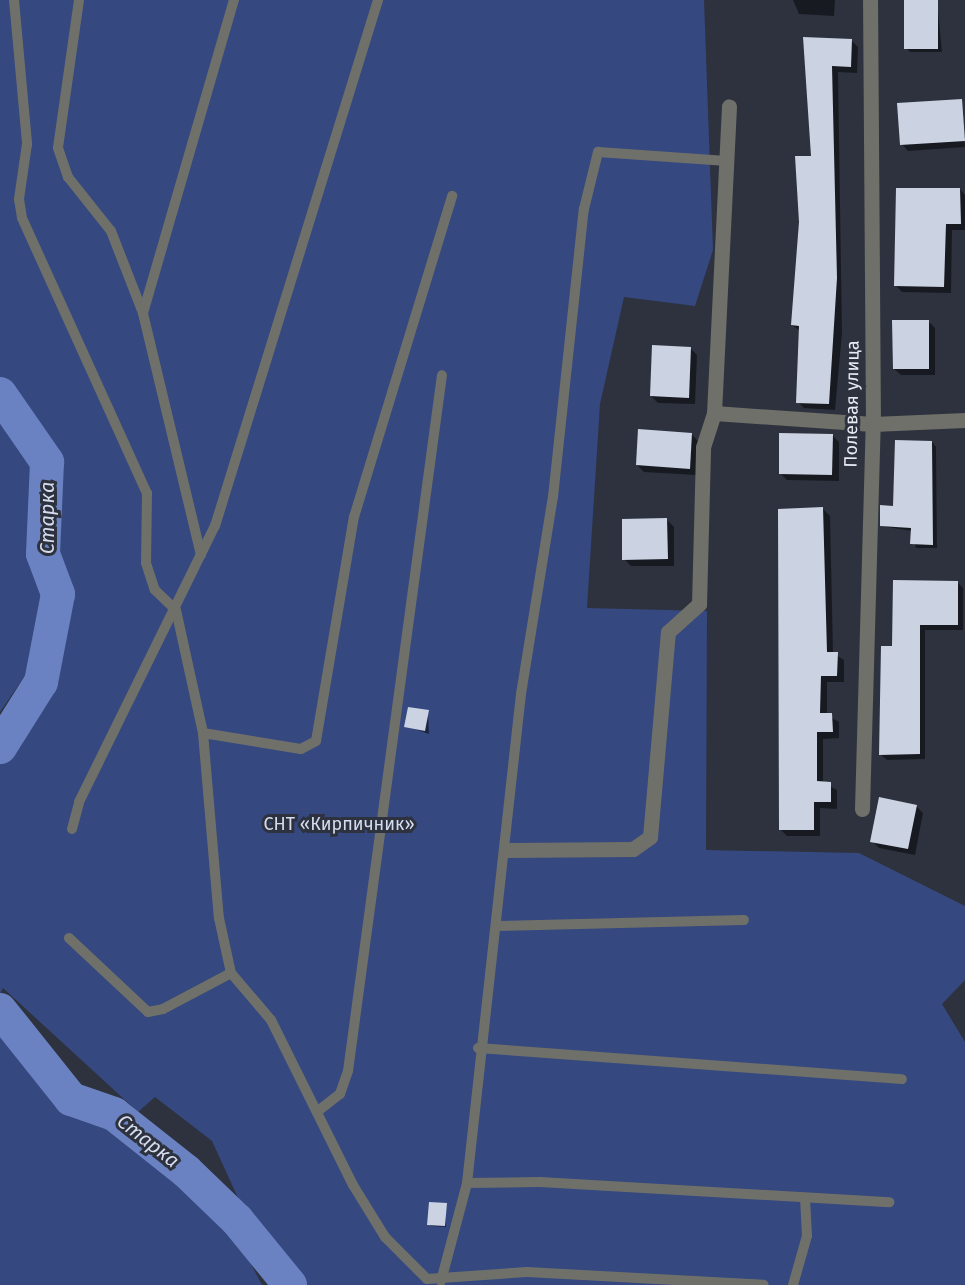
<!DOCTYPE html>
<html>
<head>
<meta charset="utf-8">
<style>
  body { margin:0 }
  #map { position:relative; width:965px; height:1285px; overflow:hidden; background:#2d323e; font-family:"Fira Sans",sans-serif }
  div>[style] { position:absolute }
  .green>* { inset:0; background:#35487f }
  .shadow>* { inset:0; background:#0007 }
  .river>* { height:34px; margin:-17px; padding:0 17px; transform-origin:17px; border-radius:17px; background:#6a82c1 }
  .building>* { inset:0; background:#cbd2e2 }
  .service>* { height:10px; margin:-5px; padding:0 5px; transform-origin:5px; border-radius:5px; background:#6f7069 }
  .minor>* { height:15px; margin:-7.5px; padding:0 7.5px; transform-origin:7.5px; border-radius:7.5px; background:#6f7069 }
  span { translate:-50% -50%; white-space:nowrap; text-align:center; line-height:1.15; -webkit-text-stroke:6px #2d323e; paint-order:stroke }
  .street-label { font-size:18px; color:#e7ebf3 }
  .park-label { font-size:18px; color:#d4dcee }
  .water-label { font-size:20px; color:#d5ddef; font-style:italic }
</style>
</head>
<body>
<div id="map">
  <div class="green">
    <div style="clip-path:polygon(0 0,704px 0,713px 250px,695px 306px,624px 297px,600px 404px,587px 608px,707px 611px,706px 850px,859px 853px,965px 906px,965px 980px,942px 1004px,965px 1042px,965px 1285px,278px 1285px,212px 1141px,155px 1097px,138px 1112px,3px 988px,0 994px,0 747px,41px 682px,58px 594px,43px 554px,47px 462px,0 394px)"></div>
    <div style="clip-path:polygon(0 400px,43px 463px,39px 553px,53px 595px,52px 626px,36px 660px,0 712px)"></div>
    <div style="clip-path:polygon(0 1021px,64px 1106px,111px 1122px,237px 1237px,262px 1285px,0 1285px)"></div>
  </div>
  <div class="shadow">
    <div style="clip-path:polygon(793px 0,835px 0,834px 16px,799px 14px)"></div>
    <div style="clip-path:polygon(937px 1px,942px 52px,910px 52px,906px 48px)"></div>
    <div style="clip-path:polygon(805px 39px,851px 40px,858px 47px,857px 73px,838px 72px,842px 333px,835px 410px,804px 408px,798px 402px,800px 331px,792px 325px,813px 157px)"></div>
    <div style="clip-path:polygon(961px 100px,965px 147px,908px 151px,902px 144px)"></div>
    <div style="clip-path:polygon(960px 189px,965px 195px,965px 230px,952px 230px,951px 293px,902px 292px,895px 285px)"></div>
    <div style="clip-path:polygon(928px 321px,935px 328px,935px 375px,901px 375px,894px 369px)"></div>
    <div style="clip-path:polygon(690px 348px,697px 355px,695px 404px,658px 403px,651px 396px)"></div>
    <div style="clip-path:polygon(691px 434px,698px 441px,696px 475px,644px 472px,637px 465px)"></div>
    <div style="clip-path:polygon(832px 435px,839px 442px,839px 481px,787px 480px,780px 473px)"></div>
    <div style="clip-path:polygon(932px 442px,936px 447px,937px 548px,916px 548px,912px 531px,881px 526px)"></div>
    <div style="clip-path:polygon(823px 509px,830px 516px,833px 653px,844px 660px,844px 682px,827px 682px,827px 715px,839px 722px,839px 738px,823px 739px,823px 783px,837px 790px,837px 809px,820px 808px,820px 836px,787px 836px,780px 829px)"></div>
    <div style="clip-path:polygon(667px 520px,674px 527px,674px 566px,631px 566px,624px 559px)"></div>
    <div style="clip-path:polygon(957px 582px,963px 588px,963px 630px,925px 630px,925px 759px,887px 760px,881px 755px,894px 648px)"></div>
    <div style="clip-path:polygon(428px 712px,429px 734px,406px 726px)"></div>
    <div style="clip-path:polygon(916px 806px,923px 813px,915px 855px,879px 848px,872px 841px)"></div>
    <div style="clip-path:polygon(446px 1204px,446px 1227px,431px 1226px,429px 1224px)"></div>
  </div>
  <div class="river">
    <div style="left:0;top:394px;width:83px;rotate:55.3deg"></div>
    <div style="left:47px;top:462px;width:92px;rotate:92.5deg"></div>
    <div style="left:43px;top:554px;width:43px;rotate:69.4deg"></div>
    <div style="left:58px;top:594px;width:90px;rotate:100.9deg"></div>
    <div style="left:41px;top:682px;width:77px;rotate:122.2deg"></div>
    <div style="left:0;top:1010px;width:114px;rotate:51.4deg"></div>
    <div style="left:71px;top:1099px;width:46px;rotate:19.2deg"></div>
    <div style="left:114px;top:1114px;width:92px;rotate:38.4deg"></div>
    <div style="left:186px;top:1171px;width:71px;rotate:43.9deg"></div>
    <div style="left:237px;top:1220px;width:84px;rotate:50.8deg"></div>
  </div>
  <div class="building">
    <div style="clip-path:polygon(904px 0,938px 0,938px 49px,904px 49px)"></div>
    <div style="clip-path:polygon(803px 37px,852px 39px,851px 67px,832px 66px,837px 278px,829px 404px,796px 403px,799px 326px,791px 325px,799px 222px,795px 156px,811px 156px)"></div>
    <div style="clip-path:polygon(962px 99px,965px 141px,900px 145px,897px 103px)"></div>
    <div style="clip-path:polygon(896px 188px,960px 188px,961px 224px,946px 224px,944px 287px,894px 286px)"></div>
    <div style="clip-path:polygon(892px 320px,929px 320px,929px 369px,893px 369px)"></div>
    <div style="clip-path:polygon(652px 345px,691px 347px,689px 398px,650px 396px)"></div>
    <div style="clip-path:polygon(638px 429px,692px 433px,690px 469px,636px 465px)"></div>
    <div style="clip-path:polygon(779px 433px,833px 434px,832px 475px,779px 474px)"></div>
    <div style="clip-path:polygon(895px 440px,932px 441px,933px 545px,910px 544px,911px 528px,880px 526px,880px 505px,893px 506px)"></div>
    <div style="clip-path:polygon(823px 507px,827px 652px,838px 652px,837px 676px,821px 676px,820px 713px,832px 713px,833px 732px,817px 732px,817px 781px,831px 782px,831px 802px,814px 802px,814px 830px,779px 830px,778px 509px)"></div>
    <div style="clip-path:polygon(667px 518px,668px 559px,622px 560px,622px 519px)"></div>
    <div style="clip-path:polygon(893px 580px,958px 581px,958px 625px,920px 625px,920px 754px,879px 755px,881px 646px,892px 646px)"></div>
    <div style="clip-path:polygon(408px 707px,429px 710px,425px 731px,404px 727px)"></div>
    <div style="clip-path:polygon(879px 797px,917px 805px,908px 849px,870px 842px)"></div>
    <div style="clip-path:polygon(429px 1202px,447px 1203px,445px 1226px,427px 1225px)"></div>
  </div>
  <div class="service">
    <div style="left:14px;top:0;width:145px;rotate:84.8deg"></div>
    <div style="left:27px;top:144px;width:56px;rotate:98.3deg"></div>
    <div style="left:19px;top:199px;width:19px;rotate:81deg"></div>
    <div style="left:22px;top:218px;width:302px;rotate:65.6deg"></div>
    <div style="left:147px;top:493px;width:70px;rotate:90.8deg"></div>
    <div style="left:146px;top:563px;width:28px;rotate:72deg"></div>
    <div style="left:155px;top:590px;width:29px;rotate:44deg"></div>
    <div style="left:176px;top:610px;width:126px;rotate:77.6deg"></div>
    <div style="left:203px;top:733px;width:186px;rotate:85.1deg"></div>
    <div style="left:219px;top:918px;width:56px;rotate:77.7deg"></div>
    <div style="left:231px;top:973px;width:62px;rotate:49.6deg"></div>
    <div style="left:271px;top:1020px;width:184px;rotate:63.6deg"></div>
    <div style="left:353px;top:1185px;width:61px;rotate:58.4deg"></div>
    <div style="left:385px;top:1237px;width:59px;rotate:45deg"></div>
    <div style="left:427px;top:1279px;width:100px;rotate:-4deg"></div>
    <div style="left:527px;top:1272px;width:237px;rotate:3.1deg"></div>
    <div style="left:79px;top:0;width:149px;rotate:98.1deg"></div>
    <div style="left:58px;top:148px;width:31px;rotate:71deg"></div>
    <div style="left:68px;top:177px;width:69px;rotate:51.5deg"></div>
    <div style="left:111px;top:231px;width:88px;rotate:68.7deg"></div>
    <div style="left:201px;top:555px;width:249px;rotate:-103.5deg"></div>
    <div style="left:143px;top:313px;width:326px;rotate:-73.8deg"></div>
    <div style="left:203px;top:733px;width:99px;rotate:9.3deg"></div>
    <div style="left:301px;top:749px;width:17px;rotate:-28deg"></div>
    <div style="left:316px;top:741px;width:227px;rotate:-80.4deg"></div>
    <div style="left:354px;top:517px;width:336px;rotate:-73deg"></div>
    <div style="left:72px;top:829px;width:28px;rotate:-75deg"></div>
    <div style="left:79px;top:802px;width:308px;rotate:-63.8deg"></div>
    <div style="left:215px;top:526px;width:551px;rotate:-72.78deg"></div>
    <div style="left:496px;top:926px;width:248px;rotate:-1.4deg"></div>
    <div style="left:69px;top:938px;width:108px;rotate:43.1deg"></div>
    <div style="left:148px;top:1012px;width:15px;rotate:-11deg"></div>
    <div style="left:163px;top:1009px;width:77px;rotate:-27.9deg"></div>
    <div style="left:478px;top:1048px;width:425px;rotate:4.2deg"></div>
    <div style="left:318px;top:1111px;width:28px;rotate:-38deg"></div>
    <div style="left:340px;top:1094px;width:24px;rotate:-71deg"></div>
    <div style="left:348px;top:1071px;width:702px;rotate:-82.31deg"></div>
    <div style="left:467px;top:1183px;width:73px;rotate:-0.8deg"></div>
    <div style="left:540px;top:1182px;width:350px;rotate:3.3deg"></div>
    <div style="left:441px;top:1281px;width:101px;rotate:-75.1deg"></div>
    <div style="left:467px;top:1183px;width:492px;rotate:-83.7deg"></div>
    <div style="left:521px;top:694px;width:200px;rotate:-80.8deg"></div>
    <div style="left:553px;top:497px;width:290px;rotate:-83.9deg"></div>
    <div style="left:584px;top:209px;width:59px;rotate:-76.2deg"></div>
    <div style="left:598px;top:152px;width:129px;rotate:4deg"></div>
    <div style="left:793px;top:1285px;width:51px;rotate:-74.1deg"></div>
    <div style="left:807px;top:1236px;width:38px;rotate:-93deg"></div>
  </div>
  <div class="minor">
    <div style="left:714px;top:413px;width:159px;rotate:4deg"></div>
    <div style="left:873px;top:424px;width:92px;rotate:-2.5deg"></div>
    <div style="left:862px;top:809px;width:385px;rotate:-88.4deg"></div>
    <div style="left:873px;top:424px;width:424px;rotate:-90.4deg"></div>
    <div style="left:506px;top:850px;width:127px;rotate:-0.5deg"></div>
    <div style="left:633px;top:849px;width:21px;rotate:-35deg"></div>
    <div style="left:650px;top:837px;width:206px;rotate:-85deg"></div>
    <div style="left:668px;top:632px;width:42px;rotate:-42.1deg"></div>
    <div style="left:699px;top:604px;width:157px;rotate:-88.5deg"></div>
    <div style="left:703px;top:447px;width:36px;rotate:-72deg"></div>
    <div style="left:714px;top:413px;width:307px;rotate:-87.2deg"></div>
  </div>
  <div class="street-label">
    <span style="left:852px;top:404px;rotate:-89deg">Полевая улица</span>
  </div>
  <div class="park-label">
    <span style="left:339px;top:824px">СНТ «Кирпичник»</span>
  </div>
  <div class="water-label">
    <span style="left:47px;top:518px;rotate:-90deg">Старка</span>
    <span style="left:148px;top:1141px;rotate:38deg">Старка</span>
  </div>
</div>
</body>
</html>
